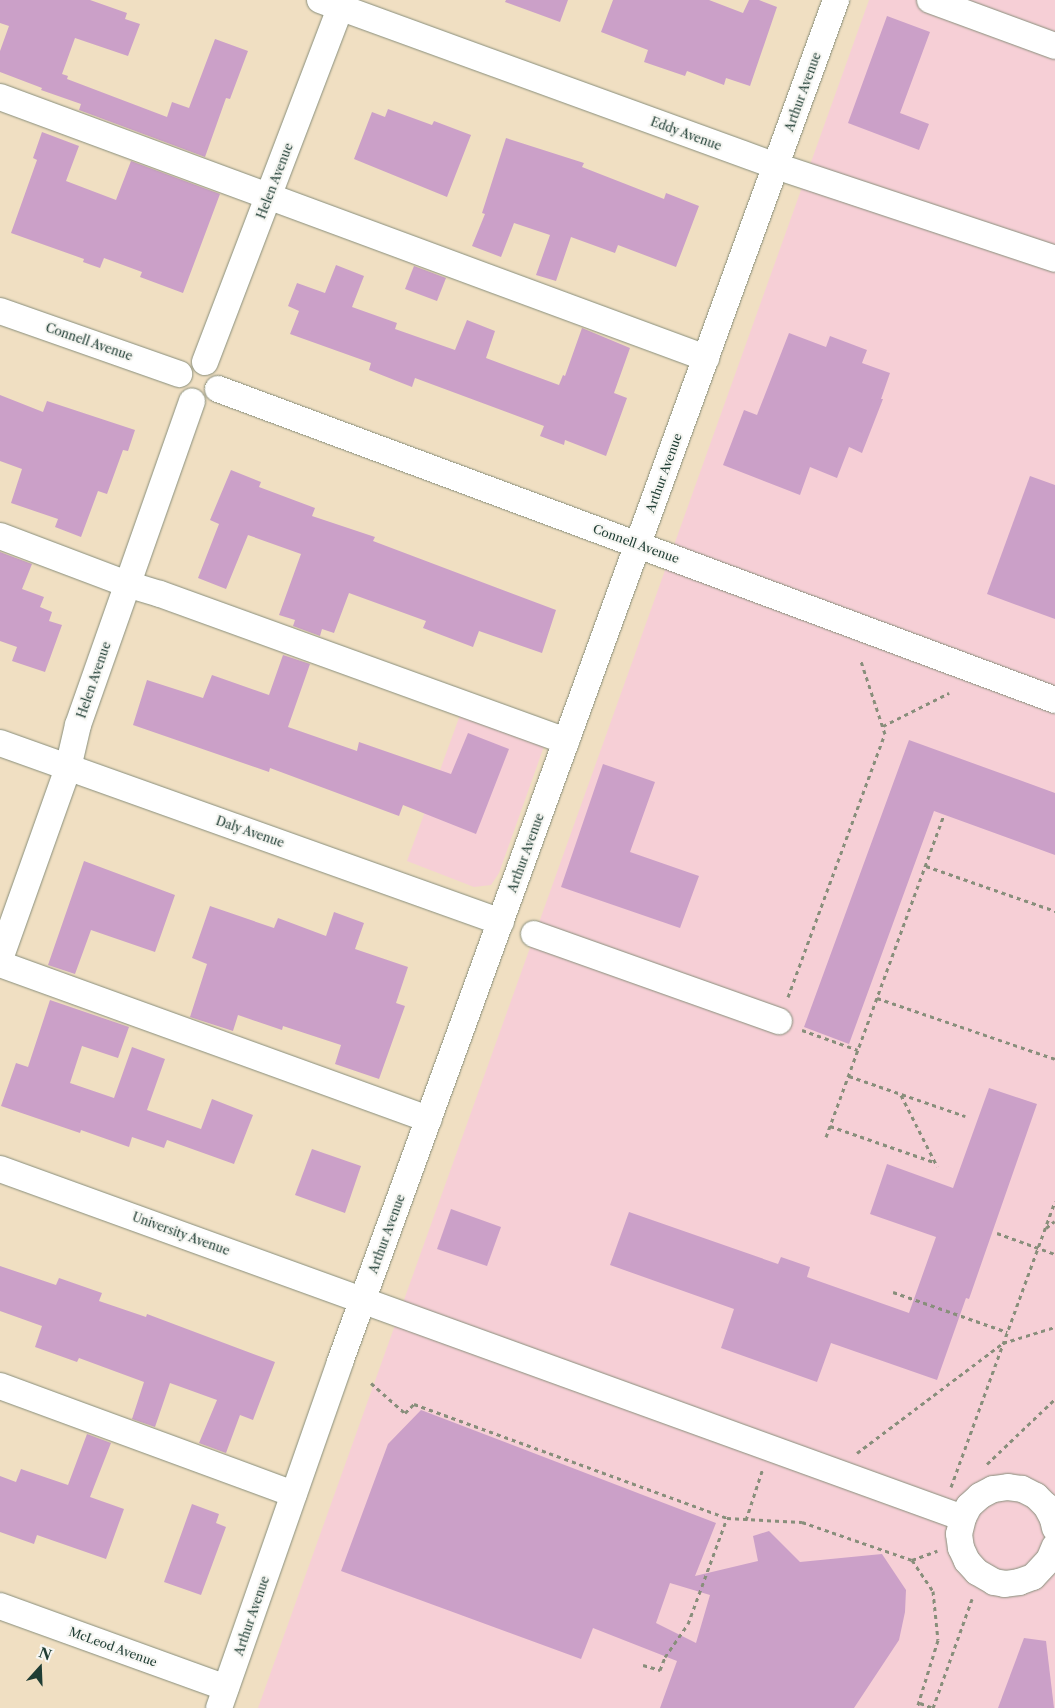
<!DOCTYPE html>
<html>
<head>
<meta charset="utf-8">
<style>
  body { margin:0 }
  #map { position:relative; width:1055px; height:1708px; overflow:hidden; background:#f0dfc2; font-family:"Libre Caslon Text",serif }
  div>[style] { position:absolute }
  .built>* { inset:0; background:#f6cfd6 }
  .building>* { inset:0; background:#cba0c8 }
  .path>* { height:3px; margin-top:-1.5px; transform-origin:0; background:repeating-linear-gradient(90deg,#888e7b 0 4px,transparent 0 8px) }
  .roads { filter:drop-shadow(0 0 1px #888e7b) drop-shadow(0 0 1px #888e7b) }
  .minor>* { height:26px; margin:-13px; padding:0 13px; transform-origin:13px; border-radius:13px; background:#fff }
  span { translate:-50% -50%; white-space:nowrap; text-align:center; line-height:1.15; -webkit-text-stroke:4px #f6f6f2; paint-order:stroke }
  .street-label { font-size:12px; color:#1f3d34 }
  .north { position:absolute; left:15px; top:1643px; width:50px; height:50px; -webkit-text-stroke:4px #f6f6f2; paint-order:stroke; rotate:20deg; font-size:14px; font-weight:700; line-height:20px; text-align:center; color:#1f3d34 }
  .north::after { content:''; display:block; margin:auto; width:18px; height:22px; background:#1f3d34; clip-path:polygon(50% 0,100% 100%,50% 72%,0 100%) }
</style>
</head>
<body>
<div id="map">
  <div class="built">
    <div style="clip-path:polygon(869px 0,1055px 0,1055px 1708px,258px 1708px)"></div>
    <div style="clip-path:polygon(464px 704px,548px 735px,499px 873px,491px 885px,474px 887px,407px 861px)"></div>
  </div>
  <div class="building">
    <div style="clip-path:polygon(0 0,90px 0,127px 13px,125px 19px,140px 24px,128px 56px,75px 38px,62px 74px,68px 76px,67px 79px,167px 117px,172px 102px,189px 108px,215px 39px,248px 51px,230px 99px,226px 98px,205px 157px,79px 110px,81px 104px,41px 90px,42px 88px,0 72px,0 51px,9px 26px,0 23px)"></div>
    <div style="clip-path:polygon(506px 0,568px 0,560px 22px,505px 2px)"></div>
    <div style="clip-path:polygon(613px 0,709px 0,743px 13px,749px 0,759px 0,777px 7px,750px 86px,726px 78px,724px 85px,687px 71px,685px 76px,644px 62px,648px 50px,601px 32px)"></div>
    <div style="clip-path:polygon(887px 16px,930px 32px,900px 113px,929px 124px,919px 150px,848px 123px)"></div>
    <div style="clip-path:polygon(388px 109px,432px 125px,434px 121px,471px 135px,447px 197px,354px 159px,372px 112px,385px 117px)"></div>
    <div style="clip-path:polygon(42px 132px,79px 146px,66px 181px,116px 200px,131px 161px,220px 194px,183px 293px,140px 277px,142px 272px,104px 258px,100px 268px,83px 262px,84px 259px,11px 233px,37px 160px,33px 158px)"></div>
    <div style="clip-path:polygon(506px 138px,584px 163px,582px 167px,664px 199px,666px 193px,699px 206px,676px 267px,618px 245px,615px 253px,571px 237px,556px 281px,536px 275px,550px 235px,514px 223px,501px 257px,472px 246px,485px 214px,482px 213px)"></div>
    <div style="clip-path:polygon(336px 265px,364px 276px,352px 307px,397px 323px,395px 329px,455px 350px,467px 320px,495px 331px,486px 358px,559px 385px,563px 375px,565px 376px,582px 328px,630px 348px,614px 393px,627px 398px,606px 456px,565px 440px,564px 445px,540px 436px,544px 426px,415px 378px,412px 387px,369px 370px,371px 363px,290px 334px,299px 311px,288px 306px,297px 283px,325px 293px)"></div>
    <div style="clip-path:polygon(414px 266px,446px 278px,437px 301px,405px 289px)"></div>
    <div style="clip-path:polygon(789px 333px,826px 347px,830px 336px,867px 350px,862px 363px,890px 373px,881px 399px,883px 399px,862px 453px,849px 447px,837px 478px,810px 467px,800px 495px,723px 465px,744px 410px,757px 415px)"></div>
    <div style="clip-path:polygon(0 395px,43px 412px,47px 401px,135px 430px,128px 451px,123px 450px,107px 494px,98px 491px,81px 537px,55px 527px,58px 519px,11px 503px,22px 469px,0 461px)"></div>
    <div style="clip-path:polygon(231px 470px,261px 482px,259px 487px,315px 508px,312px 516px,375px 537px,373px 541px,556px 610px,542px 653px,479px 631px,473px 647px,423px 628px,426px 621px,349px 593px,334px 633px,322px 629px,320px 636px,293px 626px,295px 620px,279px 615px,301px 554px,248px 535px,226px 589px,198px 578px,219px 524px,210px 520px)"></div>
    <div style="clip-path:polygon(1030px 476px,1055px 485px,1055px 619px,987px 594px)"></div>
    <div style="clip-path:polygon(0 552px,32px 564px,22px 589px,44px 597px,40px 607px,52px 612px,49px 621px,62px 625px,45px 672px,12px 661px,17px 647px,0 641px)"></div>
    <div style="clip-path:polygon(283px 655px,310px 664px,288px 727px,357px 751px,359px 742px,451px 774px,468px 733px,509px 749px,476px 834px,403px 805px,399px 816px,270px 768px,269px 772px,133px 725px,147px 680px,203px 698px,212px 675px,269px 695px)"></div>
    <div style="clip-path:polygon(909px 740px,1055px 793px,1055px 855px,934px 811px,849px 1044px,804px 1027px)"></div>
    <div style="clip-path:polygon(603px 764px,655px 782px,630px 852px,699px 876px,680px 928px,561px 887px)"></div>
    <div style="clip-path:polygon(84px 861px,175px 895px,155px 952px,91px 930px,75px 974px,48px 965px)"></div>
    <div style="clip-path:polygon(210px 906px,274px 928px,278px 918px,326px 936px,334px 912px,364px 923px,355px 949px,408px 967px,396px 1003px,405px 1006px,379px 1079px,335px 1064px,341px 1045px,283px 1026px,282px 1030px,238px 1015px,233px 1031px,190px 1017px,207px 964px,192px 958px)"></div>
    <div style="clip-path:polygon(50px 1000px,129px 1027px,118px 1058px,82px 1046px,70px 1083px,114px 1098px,132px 1047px,165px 1059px,147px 1110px,201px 1129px,212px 1099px,253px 1115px,234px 1164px,167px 1140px,164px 1148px,132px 1137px,129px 1147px,81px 1130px,80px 1133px,1px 1106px,16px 1063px,28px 1067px)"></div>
    <div style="clip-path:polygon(989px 1088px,1037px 1104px,969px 1299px,966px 1298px,937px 1380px,831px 1343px,817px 1382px,721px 1348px,734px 1309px,610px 1265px,629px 1212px,778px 1264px,781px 1257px,810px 1267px,807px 1277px,909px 1313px,936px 1237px,870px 1214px,887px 1164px,953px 1188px)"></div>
    <div style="clip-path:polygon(312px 1149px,361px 1166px,345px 1213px,295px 1195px)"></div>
    <div style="clip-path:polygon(451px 1209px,501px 1227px,487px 1266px,437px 1249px)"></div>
    <div style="clip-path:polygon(0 1266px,56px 1285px,59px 1278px,102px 1293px,99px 1301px,146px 1317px,147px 1314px,275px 1362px,253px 1420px,240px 1415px,226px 1453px,199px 1443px,217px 1400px,170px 1383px,155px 1427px,132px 1419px,144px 1382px,79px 1358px,77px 1362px,35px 1347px,42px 1326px,0 1311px)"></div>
    <div style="clip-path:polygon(evenodd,421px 1410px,716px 1523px,695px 1576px,758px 1561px,753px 1536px,769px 1531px,800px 1562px,882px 1554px,906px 1590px,905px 1612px,899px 1640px,854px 1708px,660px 1708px,677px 1661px,593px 1628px,581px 1659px,341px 1571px,388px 1444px,421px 1410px,670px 1583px,710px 1595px,696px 1643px,656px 1623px,670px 1583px)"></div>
    <div style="clip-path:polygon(87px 1434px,111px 1443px,90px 1497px,124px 1509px,106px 1559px,37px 1535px,34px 1544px,0 1532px,0 1476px,16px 1482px,21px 1469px,68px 1485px)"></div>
    <div style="clip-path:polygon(192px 1504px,219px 1514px,216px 1523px,226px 1527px,201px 1595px,164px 1582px)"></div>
    <div style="clip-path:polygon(1024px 1638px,1046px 1641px,1054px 1708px,998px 1708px)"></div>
  </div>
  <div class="path">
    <div style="left:883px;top:726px;width:74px;rotate:-26.6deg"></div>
    <div style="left:926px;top:866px;width:137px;rotate:19.2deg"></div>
    <div style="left:788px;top:997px;width:280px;rotate:-69.8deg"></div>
    <div style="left:885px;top:734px;width:77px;rotate:-108.2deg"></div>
    <div style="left:877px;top:998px;width:188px;rotate:18.9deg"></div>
    <div style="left:802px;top:1030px;width:59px;rotate:19.7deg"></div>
    <div style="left:849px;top:1076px;width:123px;rotate:19deg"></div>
    <div style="left:901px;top:1095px;width:80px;rotate:63.1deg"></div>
    <div style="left:830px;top:1126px;width:110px;rotate:19.1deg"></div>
    <div style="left:826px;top:1137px;width:343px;rotate:-69.9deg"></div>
    <div style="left:1046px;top:1228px;width:11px;rotate:-38deg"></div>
    <div style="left:997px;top:1233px;width:62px;rotate:19.9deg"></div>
    <div style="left:893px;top:1292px;width:121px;rotate:19.3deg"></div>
    <div style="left:371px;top:1383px;width:45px;rotate:41.4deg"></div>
    <div style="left:405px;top:1413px;width:13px;rotate:-45deg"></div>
    <div style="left:414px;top:1404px;width:333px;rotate:20deg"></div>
    <div style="left:727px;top:1518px;width:75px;rotate:3.1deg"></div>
    <div style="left:802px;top:1522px;width:116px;rotate:19.1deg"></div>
    <div style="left:912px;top:1560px;width:37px;rotate:56deg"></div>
    <div style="left:933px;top:1591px;width:49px;rotate:84.2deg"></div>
    <div style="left:938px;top:1640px;width:71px;rotate:107.2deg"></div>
    <div style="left:857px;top:1453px;width:183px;rotate:-37deg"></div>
    <div style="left:1003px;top:1343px;width:54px;rotate:-17.1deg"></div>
    <div style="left:987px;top:1464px;width:94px;rotate:-43.7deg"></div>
    <div style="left:951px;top:1487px;width:304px;rotate:-70deg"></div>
    <div style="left:746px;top:1520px;width:52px;rotate:-71.9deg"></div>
    <div style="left:912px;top:1560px;width:27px;rotate:-20deg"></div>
    <div style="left:643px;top:1665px;width:18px;rotate:16deg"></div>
    <div style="left:660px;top:1670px;width:14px;rotate:-69deg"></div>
    <div style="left:665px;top:1657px;width:40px;rotate:-55.1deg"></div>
    <div style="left:688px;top:1624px;width:113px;rotate:-69.8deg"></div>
    <div style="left:920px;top:1703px;width:14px;rotate:21deg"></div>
    <div style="left:933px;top:1708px;width:116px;rotate:-70.3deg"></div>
  </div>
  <div class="roads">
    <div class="minor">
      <div style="left:320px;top:0;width:485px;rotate:20deg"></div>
      <div style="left:776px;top:166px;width:294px;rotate:18.4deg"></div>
      <div style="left:930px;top:0;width:133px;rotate:20.2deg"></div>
      <div style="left:0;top:97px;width:753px;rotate:20.29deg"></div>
      <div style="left:0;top:311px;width:190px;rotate:19.4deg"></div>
      <div style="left:205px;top:362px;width:387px;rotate:-69.1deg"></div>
      <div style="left:218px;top:389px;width:893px;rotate:20.38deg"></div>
      <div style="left:0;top:536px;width:136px;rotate:20.7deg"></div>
      <div style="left:127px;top:584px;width:34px;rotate:17deg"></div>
      <div style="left:160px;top:594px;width:432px;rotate:19.9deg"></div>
      <div style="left:0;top:743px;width:532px;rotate:19.66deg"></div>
      <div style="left:534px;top:934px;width:260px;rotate:19.6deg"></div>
      <div style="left:0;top:959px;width:203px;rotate:-70.4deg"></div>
      <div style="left:68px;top:768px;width:44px;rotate:-76.9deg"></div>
      <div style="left:78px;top:725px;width:343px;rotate:-70.6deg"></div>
      <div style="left:0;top:964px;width:456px;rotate:19.9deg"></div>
      <div style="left:0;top:1169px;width:1024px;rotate:19.92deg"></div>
      <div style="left:0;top:1386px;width:313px;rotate:20.2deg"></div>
      <div style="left:1055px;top:1528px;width:9px;rotate:-103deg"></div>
      <div style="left:1053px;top:1519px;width:15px;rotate:-118deg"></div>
      <div style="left:1046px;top:1506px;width:14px;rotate:-135deg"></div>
      <div style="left:1036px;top:1496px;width:16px;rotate:-153deg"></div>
      <div style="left:1022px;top:1489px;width:14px;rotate:-172deg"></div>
      <div style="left:1008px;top:1487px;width:15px;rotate:172deg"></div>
      <div style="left:993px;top:1489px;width:15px;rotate:152deg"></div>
      <div style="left:980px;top:1496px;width:15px;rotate:138deg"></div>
      <div style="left:969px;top:1506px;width:13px;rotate:117deg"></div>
      <div style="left:963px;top:1518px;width:16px;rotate:104deg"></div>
      <div style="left:959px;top:1534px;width:14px;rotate:82deg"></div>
      <div style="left:961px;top:1548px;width:14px;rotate:65deg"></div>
      <div style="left:967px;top:1561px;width:15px;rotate:48deg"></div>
      <div style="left:977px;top:1572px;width:20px;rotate:30deg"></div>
      <div style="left:994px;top:1582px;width:11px;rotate:10deg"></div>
      <div style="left:1005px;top:1584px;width:14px;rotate:-8deg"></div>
      <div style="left:1019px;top:1582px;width:15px;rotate:-20deg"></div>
      <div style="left:1033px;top:1577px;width:23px;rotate:-47deg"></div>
      <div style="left:1049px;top:1560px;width:15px;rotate:-67deg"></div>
      <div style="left:0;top:1606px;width:240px;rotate:19.9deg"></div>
      <div style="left:219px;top:1708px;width:367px;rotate:-70.7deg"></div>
      <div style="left:340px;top:1362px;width:1450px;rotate:-69.99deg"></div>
    </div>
  </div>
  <div class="street-label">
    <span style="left:803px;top:92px;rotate:-70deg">Arthur Avenue</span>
    <span style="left:686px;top:134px;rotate:20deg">Eddy Avenue</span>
    <span style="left:275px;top:181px;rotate:-69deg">Helen Avenue</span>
    <span style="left:89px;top:342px;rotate:19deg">Connell Avenue</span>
    <span style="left:664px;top:473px;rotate:-70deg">Arthur Avenue</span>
    <span style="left:636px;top:544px;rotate:20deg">Connell Avenue</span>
    <span style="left:94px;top:680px;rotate:-71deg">Helen Avenue</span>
    <span style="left:250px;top:832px;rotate:19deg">Daly Avenue</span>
    <span style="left:526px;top:853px;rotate:-70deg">Arthur Avenue</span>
    <span style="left:181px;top:1234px;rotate:20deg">University Avenue</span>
    <span style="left:387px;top:1234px;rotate:-70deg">Arthur Avenue</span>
    <span style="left:252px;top:1616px;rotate:-71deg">Arthur Avenue</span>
    <span style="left:113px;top:1647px;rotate:20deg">McLeod Avenue</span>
  </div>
  <div class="north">N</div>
</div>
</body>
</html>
